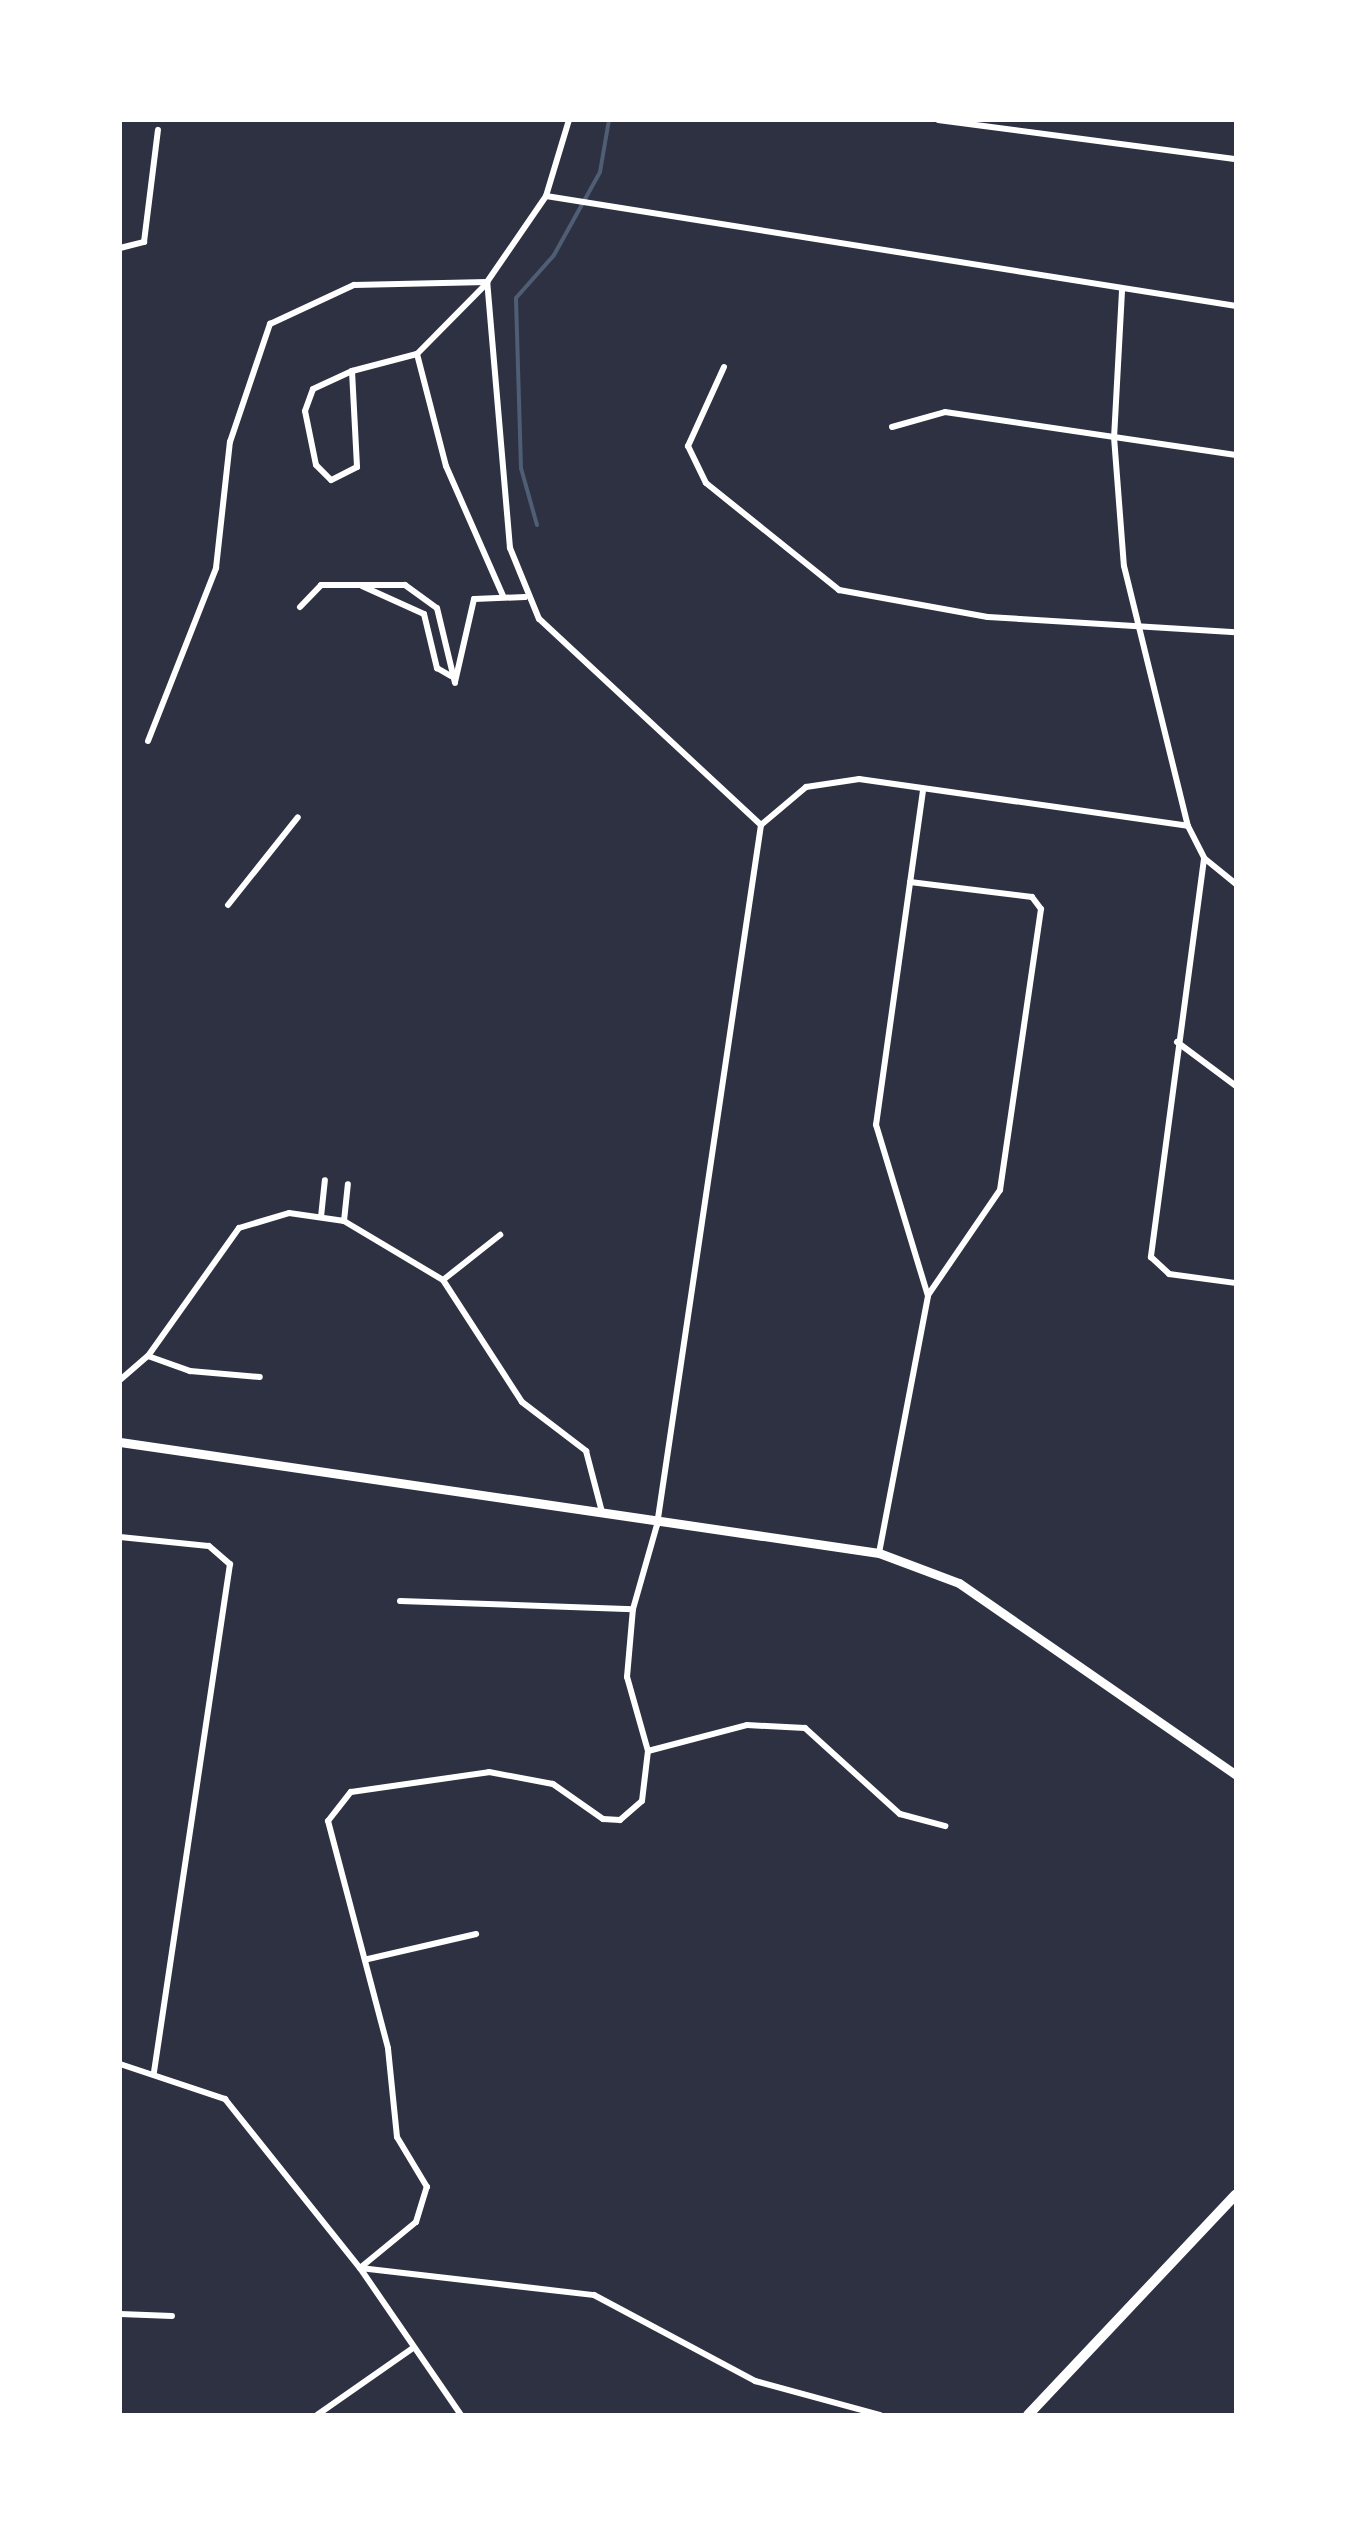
<!DOCTYPE html>
<html>
<head>
<meta charset="utf-8">
<style>
  body { margin:0 }
  #map { position:relative; width:1356px; height:2535px; overflow:hidden; background:#2d3142; font-family:Arial,sans-serif }
  div>[style] { position:absolute }
  .stream>* { height:4px; margin:-2px; padding:0 2px; transform-origin:2px; border-radius:2px; background:#4f5d75 }
  .minor>* { height:6px; margin:-3px; padding:0 3px; transform-origin:3px; border-radius:3px; background:#fff }
  .secondary>* { height:9px; margin:-4.5px; padding:0 4.5px; transform-origin:4.5px; border-radius:4.5px; background:#fff }
  .primary>* { height:10px; margin:-5px; padding:0 5px; transform-origin:5px; border-radius:5px; background:#fff }
  span { translate:-50% -50%; white-space:nowrap; text-align:center; line-height:1.15; -webkit-text-stroke:10px #fff; paint-order:stroke }
  .frame { position:absolute; inset:0; border:122px solid #fff; pointer-events:none }
</style>
</head>
<body>
<div id="map">
  <div class="stream">
    <div style="left:537px;top:525px;width:59px;rotate:-105.7deg"></div>
    <div style="left:521px;top:468px;width:170px;rotate:-91.7deg"></div>
    <div style="left:516px;top:298px;width:57px;rotate:-48.5deg"></div>
    <div style="left:554px;top:255px;width:95px;rotate:-61deg"></div>
    <div style="left:600px;top:172px;width:53px;rotate:-80.2deg"></div>
  </div>
  <div class="minor">
    <div style="left:938px;top:120px;width:301px;rotate:7.5deg"></div>
    <div style="left:546px;top:196px;width:699px;rotate:9.06deg"></div>
    <div style="left:120px;top:248px;width:25px;rotate:-14deg"></div>
    <div style="left:144px;top:242px;width:113px;rotate:-82.9deg"></div>
    <div style="left:1122px;top:291px;width:146px;rotate:93.1deg"></div>
    <div style="left:1114px;top:437px;width:129px;rotate:85.6deg"></div>
    <div style="left:1124px;top:566px;width:268px;rotate:76.2deg"></div>
    <div style="left:417px;top:354px;width:100px;rotate:-45.4deg"></div>
    <div style="left:724px;top:367px;width:87px;rotate:114.5deg"></div>
    <div style="left:688px;top:446px;width:41px;rotate:64.1deg"></div>
    <div style="left:706px;top:483px;width:171px;rotate:38.8deg"></div>
    <div style="left:839px;top:590px;width:151px;rotate:10.3deg"></div>
    <div style="left:988px;top:617px;width:248px;rotate:3.5deg"></div>
    <div style="left:352px;top:371px;width:67px;rotate:-14.7deg"></div>
    <div style="left:417px;top:354px;width:116px;rotate:75.5deg"></div>
    <div style="left:446px;top:466px;width:142px;rotate:66.3deg"></div>
    <div style="left:352px;top:371px;width:96px;rotate:87deg"></div>
    <div style="left:357px;top:467px;width:29px;rotate:153deg"></div>
    <div style="left:331px;top:480px;width:21px;rotate:-135deg"></div>
    <div style="left:316px;top:465px;width:55px;rotate:-101.5deg"></div>
    <div style="left:305px;top:411px;width:23px;rotate:-70deg"></div>
    <div style="left:313px;top:389px;width:43px;rotate:-24.8deg"></div>
    <div style="left:892px;top:427px;width:55px;rotate:-15.8deg"></div>
    <div style="left:945px;top:412px;width:294px;rotate:8.4deg"></div>
    <div style="left:362px;top:586px;width:68px;rotate:24.3deg"></div>
    <div style="left:424px;top:614px;width:56px;rotate:76.5deg"></div>
    <div style="left:437px;top:668px;width:16px;rotate:30deg"></div>
    <div style="left:300px;top:607px;width:30px;rotate:-46deg"></div>
    <div style="left:321px;top:585px;width:84px"></div>
    <div style="left:405px;top:585px;width:39px;rotate:36deg"></div>
    <div style="left:437px;top:608px;width:77px;rotate:76.5deg"></div>
    <div style="left:455px;top:682px;width:85px;rotate:-77.1deg"></div>
    <div style="left:474px;top:599px;width:51px;rotate:-2.2deg"></div>
    <div style="left:148px;top:741px;width:186px;rotate:-68.5deg"></div>
    <div style="left:216px;top:568px;width:127px;rotate:-83.7deg"></div>
    <div style="left:230px;top:442px;width:125px;rotate:-71.3deg"></div>
    <div style="left:270px;top:324px;width:93px;rotate:-24.9deg"></div>
    <div style="left:354px;top:285px;width:133px;rotate:-1.3deg"></div>
    <div style="left:761px;top:825px;width:59px;rotate:-40.2deg"></div>
    <div style="left:806px;top:787px;width:54px;rotate:-8.6deg"></div>
    <div style="left:859px;top:779px;width:332px;rotate:8.1deg"></div>
    <div style="left:1188px;top:826px;width:36px;rotate:63deg"></div>
    <div style="left:1204px;top:858px;width:41px;rotate:39.1deg"></div>
    <div style="left:1204px;top:859px;width:402px;rotate:97.6deg"></div>
    <div style="left:1151px;top:1257px;width:25px;rotate:43deg"></div>
    <div style="left:1169px;top:1274px;width:68px;rotate:7.7deg"></div>
    <div style="left:910px;top:882px;width:123px;rotate:7deg"></div>
    <div style="left:1032px;top:897px;width:15px;rotate:53deg"></div>
    <div style="left:1041px;top:909px;width:284px;rotate:98.3deg"></div>
    <div style="left:1000px;top:1190px;width:127px;rotate:124.4deg"></div>
    <div style="left:228px;top:905px;width:112px;rotate:-51.5deg"></div>
    <div style="left:1177px;top:1042px;width:74px;rotate:36.7deg"></div>
    <div style="left:321px;top:1217px;width:37px;rotate:-84deg"></div>
    <div style="left:344px;top:1221px;width:37px;rotate:-84deg"></div>
    <div style="left:443px;top:1280px;width:73px;rotate:-38.3deg"></div>
    <div style="left:148px;top:1356px;width:45px;rotate:19.7deg"></div>
    <div style="left:190px;top:1371px;width:70px;rotate:4.9deg"></div>
    <div style="left:120px;top:1380px;width:37px;rotate:-41deg"></div>
    <div style="left:148px;top:1356px;width:157px;rotate:-54.6deg"></div>
    <div style="left:239px;top:1228px;width:52px;rotate:-16.7deg"></div>
    <div style="left:289px;top:1213px;width:56px;rotate:8.3deg"></div>
    <div style="left:344px;top:1221px;width:115px;rotate:30.8deg"></div>
    <div style="left:443px;top:1280px;width:145px;rotate:57.1deg"></div>
    <div style="left:522px;top:1402px;width:81px;rotate:37.4deg"></div>
    <div style="left:586px;top:1451px;width:63px;rotate:75.3deg"></div>
    <div style="left:120px;top:1537px;width:89px;rotate:5.8deg"></div>
    <div style="left:209px;top:1546px;width:28px;rotate:41deg"></div>
    <div style="left:230px;top:1564px;width:514px;rotate:98.51deg"></div>
    <div style="left:879px;top:1553px;width:262px;rotate:-79.2deg"></div>
    <div style="left:928px;top:1296px;width:179px;rotate:-106.9deg"></div>
    <div style="left:876px;top:1125px;width:338px;rotate:-82deg"></div>
    <div style="left:400px;top:1601px;width:233px;rotate:2deg"></div>
    <div style="left:648px;top:1751px;width:102px;rotate:-14.7deg"></div>
    <div style="left:747px;top:1725px;width:58px;rotate:3deg"></div>
    <div style="left:805px;top:1728px;width:128px;rotate:42.2deg"></div>
    <div style="left:900px;top:1814px;width:47px;rotate:14.9deg"></div>
    <div style="left:368px;top:1959px;width:111px;rotate:-13deg"></div>
    <div style="left:120px;top:2064px;width:111px;rotate:18.4deg"></div>
    <div style="left:225px;top:2099px;width:216px;rotate:51.4deg"></div>
    <div style="left:360px;top:2268px;width:236px;rotate:6.6deg"></div>
    <div style="left:594px;top:2295px;width:183px;rotate:28.1deg"></div>
    <div style="left:755px;top:2381px;width:130px;rotate:15.2deg"></div>
    <div style="left:120px;top:2314px;width:52px;rotate:2.2deg"></div>
    <div style="left:317px;top:2415px;width:117px;rotate:-34.9deg"></div>
    <div style="left:461px;top:2415px;width:178px;rotate:-124.5deg"></div>
    <div style="left:360px;top:2268px;width:72px;rotate:-39.4deg"></div>
    <div style="left:416px;top:2222px;width:37px;rotate:-73deg"></div>
    <div style="left:427px;top:2187px;width:58px;rotate:-121deg"></div>
    <div style="left:397px;top:2137px;width:89px;rotate:-95.8deg"></div>
    <div style="left:388px;top:2048px;width:235px;rotate:-104.8deg"></div>
    <div style="left:328px;top:1821px;width:37px;rotate:-52deg"></div>
    <div style="left:351px;top:1792px;width:139px;rotate:-8.2deg"></div>
    <div style="left:489px;top:1772px;width:65px;rotate:10.6deg"></div>
    <div style="left:553px;top:1784px;width:61px;rotate:35deg"></div>
    <div style="left:603px;top:1819px;width:17px;rotate:3deg"></div>
    <div style="left:620px;top:1820px;width:29px;rotate:-41deg"></div>
    <div style="left:642px;top:1801px;width:50px;rotate:-83.2deg"></div>
    <div style="left:648px;top:1751px;width:77px;rotate:-105.8deg"></div>
    <div style="left:627px;top:1677px;width:68px;rotate:-85deg"></div>
    <div style="left:633px;top:1609px;width:87px;rotate:-74.1deg"></div>
    <div style="left:657px;top:1525px;width:708px;rotate:-81.55deg"></div>
    <div style="left:761px;top:825px;width:303px;rotate:-137.1deg"></div>
    <div style="left:539px;top:619px;width:77px;rotate:-112.2deg"></div>
    <div style="left:510px;top:548px;width:267px;rotate:-94.9deg"></div>
    <div style="left:487px;top:282px;width:104px;rotate:-55.5deg"></div>
    <div style="left:546px;top:196px;width:79px;rotate:-73.2deg"></div>
  </div>
  <div class="secondary">
    <div style="left:120px;top:1442px;width:767px;rotate:8.32deg"></div>
    <div style="left:879px;top:1553px;width:85px;rotate:20.6deg"></div>
    <div style="left:959px;top:1583px;width:337px;rotate:34.7deg"></div>
  </div>
  <div class="primary">
    <div style="left:1028px;top:2415px;width:303px;rotate:-46.7deg"></div>
  </div>
  <div class="frame"></div>
</div>
</body>
</html>
